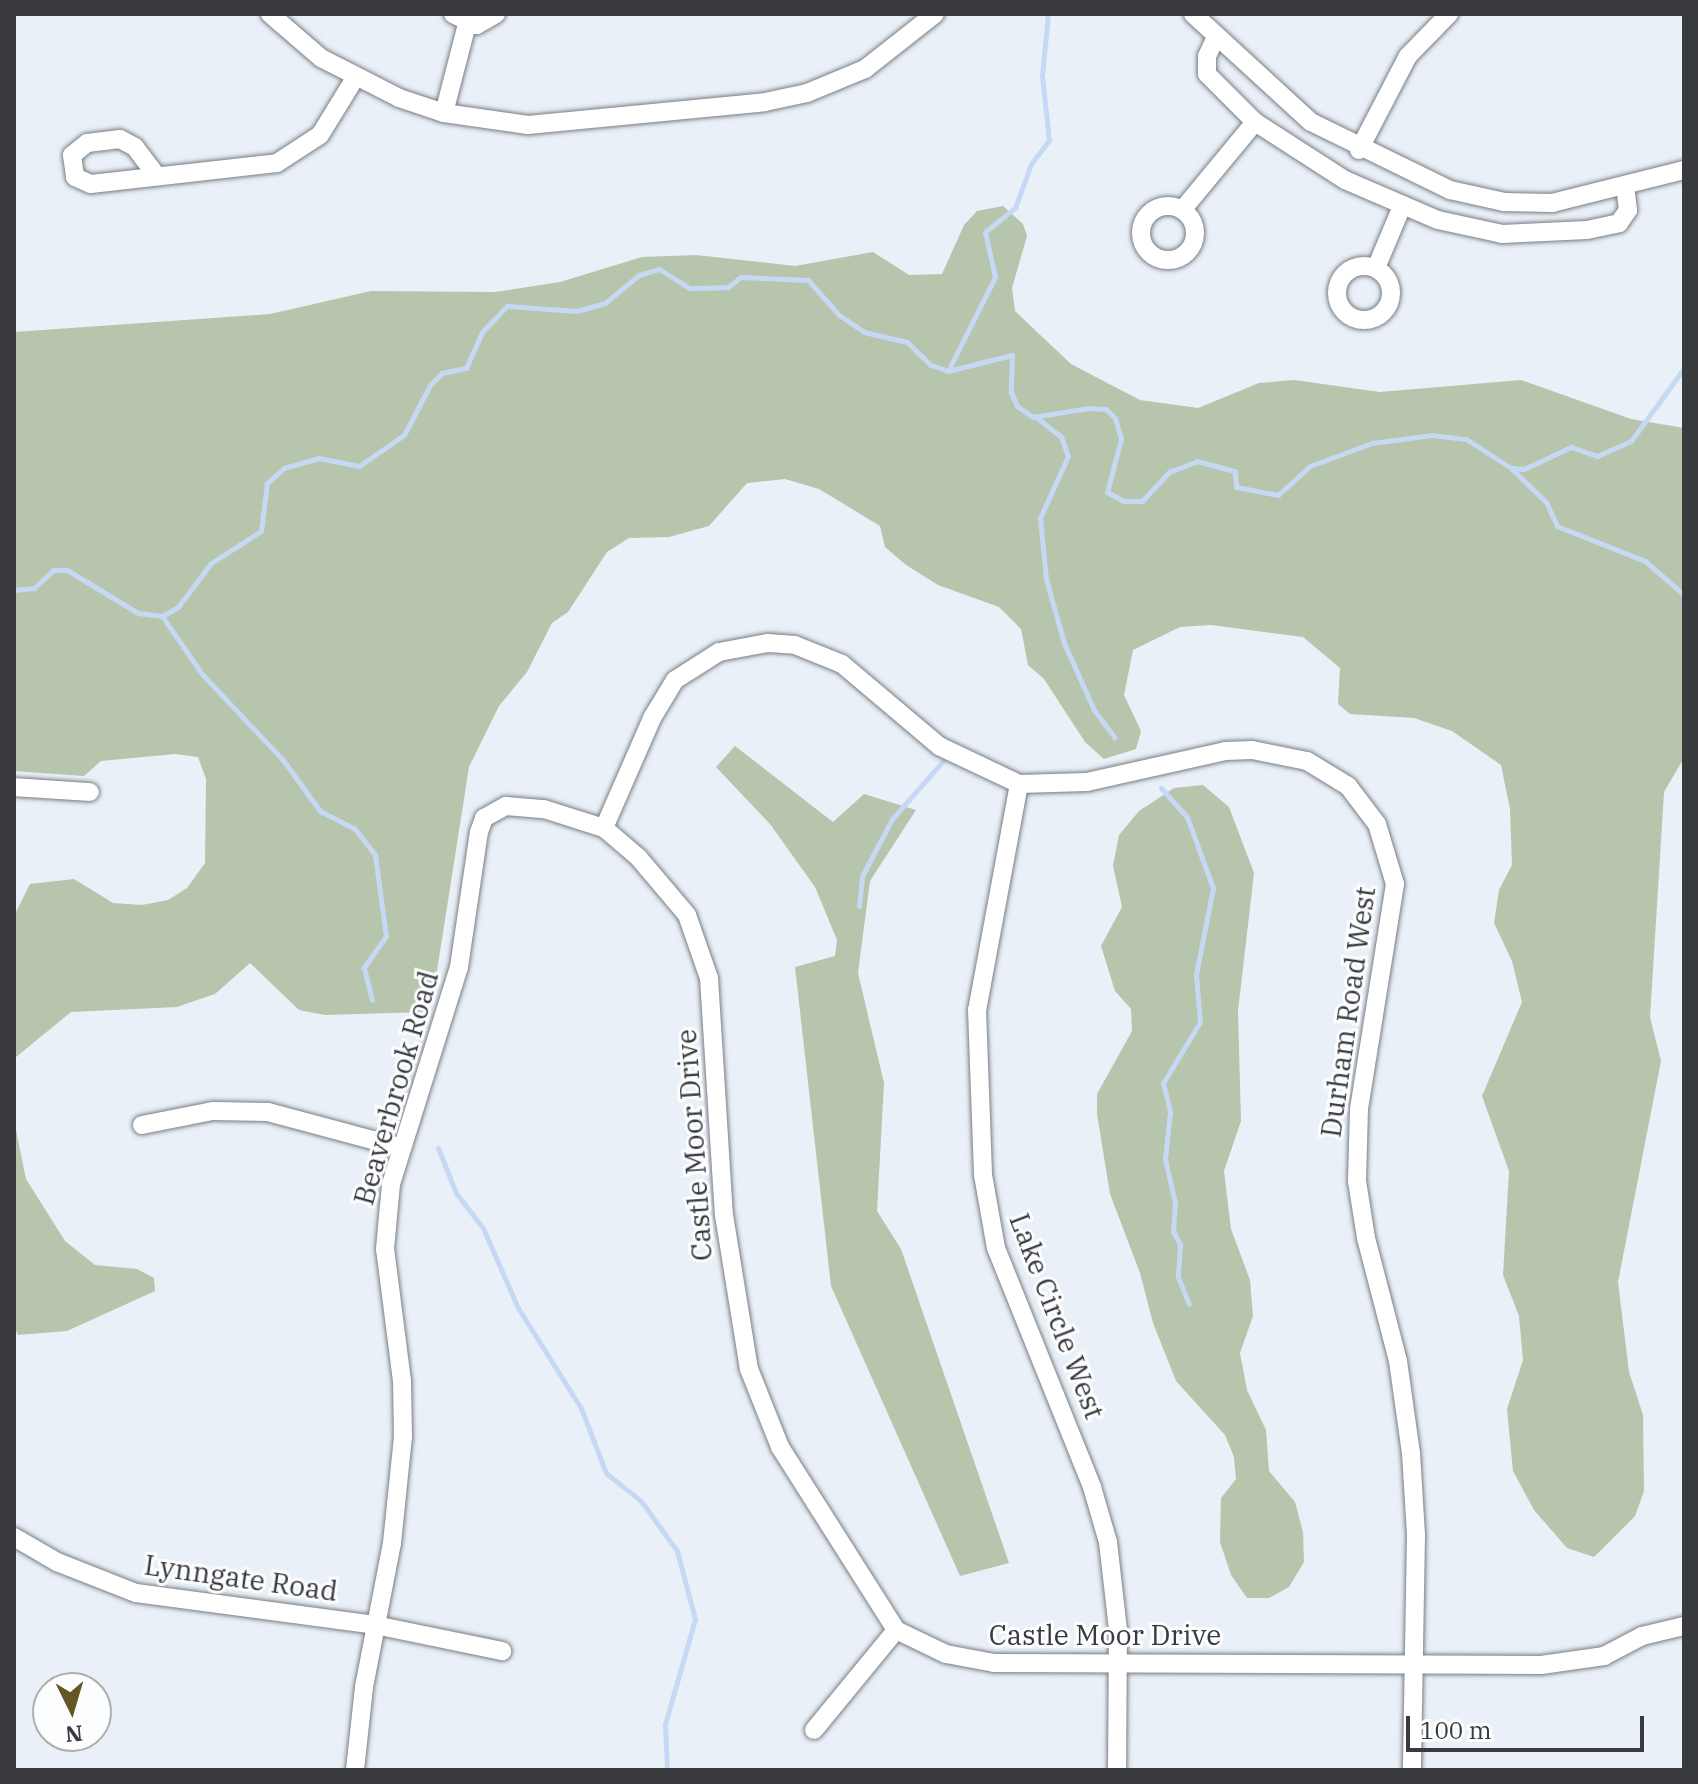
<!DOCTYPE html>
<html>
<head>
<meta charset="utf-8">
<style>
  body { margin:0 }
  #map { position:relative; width:1698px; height:1784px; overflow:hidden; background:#eaf0f7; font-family:"IBM Plex Serif",serif }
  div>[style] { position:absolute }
  .green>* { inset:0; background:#b6c5ac }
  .stream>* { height:5px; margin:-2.5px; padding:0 2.5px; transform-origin:2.5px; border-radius:2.5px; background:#c6d9f4 }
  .roads { filter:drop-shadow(0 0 2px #787e84) drop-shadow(0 0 2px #787e84) }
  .street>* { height:18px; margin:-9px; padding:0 9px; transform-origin:9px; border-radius:9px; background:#fff }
  .street>.ring { margin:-9px; padding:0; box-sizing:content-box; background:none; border:18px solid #fff; border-radius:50% }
  span { translate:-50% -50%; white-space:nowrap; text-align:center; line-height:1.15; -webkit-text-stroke:6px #fcfdfe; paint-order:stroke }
  .street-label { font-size:28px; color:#383a3d }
  .frame { position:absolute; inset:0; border:16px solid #383a3d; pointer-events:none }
  .north { position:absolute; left:32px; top:1672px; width:80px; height:80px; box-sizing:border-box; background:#fcfdfe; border:2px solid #aeafb1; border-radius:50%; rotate:175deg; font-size:22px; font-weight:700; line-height:32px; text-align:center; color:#383a3d }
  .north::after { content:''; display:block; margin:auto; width:28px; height:36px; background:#645623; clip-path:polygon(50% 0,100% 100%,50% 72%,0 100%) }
  .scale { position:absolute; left:1406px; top:1716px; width:238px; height:36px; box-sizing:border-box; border:4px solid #383a3d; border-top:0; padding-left:10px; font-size:24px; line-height:28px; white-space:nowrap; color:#383a3d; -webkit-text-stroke:6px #fcfdfe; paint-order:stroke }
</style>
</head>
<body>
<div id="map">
  <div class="green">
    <div style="clip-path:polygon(1003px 206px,1023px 224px,1027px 236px,1012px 288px,1015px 311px,1071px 364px,1140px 400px,1198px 408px,1259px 383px,1294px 380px,1380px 392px,1521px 380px,1631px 419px,1684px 428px,1684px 758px,1664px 792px,1650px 1017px,1661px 1061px,1618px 1282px,1629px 1372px,1643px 1415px,1644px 1491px,1635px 1516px,1594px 1557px,1567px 1548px,1534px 1510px,1513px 1471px,1507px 1409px,1523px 1360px,1519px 1316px,1503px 1275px,1509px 1171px,1482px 1096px,1522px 1002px,1512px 961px,1494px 923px,1499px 890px,1512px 865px,1510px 809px,1501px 765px,1452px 731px,1414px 718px,1350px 714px,1338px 704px,1340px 668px,1303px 637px,1211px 625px,1180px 627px,1133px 650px,1124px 695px,1141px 731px,1136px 749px,1104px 759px,1085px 742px,1044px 679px,1028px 665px,1021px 629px,999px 607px,938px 585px,906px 565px,885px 547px,880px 526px,819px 489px,785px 479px,747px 483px,709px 526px,669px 537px,629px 538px,607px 552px,568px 612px,552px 623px,527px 672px,499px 706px,469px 767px,434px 990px,423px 1012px,325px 1015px,299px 1010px,250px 963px,215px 994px,177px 1007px,71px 1012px,16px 1057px,14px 1067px,14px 916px,30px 884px,74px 879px,113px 903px,142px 905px,168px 900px,187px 888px,205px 863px,206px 779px,198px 757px,175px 754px,101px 761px,84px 776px,14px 771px,14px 332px,270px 314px,371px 291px,495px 292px,560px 282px,642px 257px,696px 255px,795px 266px,873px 252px,909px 275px,942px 274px,964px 225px,977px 211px)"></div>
    <div style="clip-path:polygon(735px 746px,833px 822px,864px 794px,916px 810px,870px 881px,858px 973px,884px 1083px,877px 1211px,901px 1249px,1009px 1563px,960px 1576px,831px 1286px,795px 967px,835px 956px,837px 940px,815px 887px,770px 824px,716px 767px)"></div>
    <div style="clip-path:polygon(1203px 785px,1229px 807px,1254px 873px,1238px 1011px,1241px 1121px,1224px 1171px,1231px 1229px,1250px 1280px,1253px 1316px,1240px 1353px,1247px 1390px,1266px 1430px,1269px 1471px,1295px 1502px,1303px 1532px,1304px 1562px,1289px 1587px,1269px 1598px,1247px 1598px,1231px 1575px,1220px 1542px,1221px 1498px,1236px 1479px,1234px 1457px,1225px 1435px,1176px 1381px,1153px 1323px,1140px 1273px,1110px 1194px,1097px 1114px,1097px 1094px,1132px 1031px,1131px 1009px,1115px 991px,1101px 946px,1122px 907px,1113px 866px,1119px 835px,1139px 811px,1174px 788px)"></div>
    <div style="clip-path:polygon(14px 1120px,26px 1179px,65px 1241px,95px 1265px,137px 1269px,154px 1278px,155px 1291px,67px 1331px,18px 1335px,14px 1327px)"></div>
  </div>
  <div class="stream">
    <div style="left:948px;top:371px;width:105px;rotate:-63.4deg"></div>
    <div style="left:995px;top:277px;width:46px;rotate:-102.5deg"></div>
    <div style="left:985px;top:232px;width:38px;rotate:-39deg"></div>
    <div style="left:1015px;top:208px;width:47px;rotate:-70deg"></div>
    <div style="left:1031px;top:164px;width:30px;rotate:-53deg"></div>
    <div style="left:1049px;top:140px;width:64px;rotate:-96.2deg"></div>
    <div style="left:1042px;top:76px;width:62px;rotate:-84.5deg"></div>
    <div style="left:1037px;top:418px;width:31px;rotate:38deg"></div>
    <div style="left:1061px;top:437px;width:20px;rotate:70deg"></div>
    <div style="left:1068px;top:456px;width:68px;rotate:114.3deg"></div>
    <div style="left:1040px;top:518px;width:61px;rotate:84.4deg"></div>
    <div style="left:1046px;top:579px;width:66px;rotate:74.3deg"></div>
    <div style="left:1064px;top:643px;width:73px;rotate:65.9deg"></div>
    <div style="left:1094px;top:710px;width:34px;rotate:53deg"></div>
    <div style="left:1511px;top:468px;width:49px;rotate:44.2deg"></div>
    <div style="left:1546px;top:502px;width:26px;rotate:65deg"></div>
    <div style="left:1557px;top:526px;width:95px;rotate:21.7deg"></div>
    <div style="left:1645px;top:561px;width:52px;rotate:41.1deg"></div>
    <div style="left:14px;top:590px;width:20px;rotate:-6deg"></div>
    <div style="left:34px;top:588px;width:26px;rotate:-43deg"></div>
    <div style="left:53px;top:570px;width:14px"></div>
    <div style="left:67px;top:570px;width:83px;rotate:31.2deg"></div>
    <div style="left:138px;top:613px;width:24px;rotate:7deg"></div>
    <div style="left:162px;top:616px;width:18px;rotate:-29deg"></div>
    <div style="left:178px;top:607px;width:55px;rotate:-53.1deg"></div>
    <div style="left:211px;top:563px;width:59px;rotate:-32.6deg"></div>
    <div style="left:261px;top:531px;width:48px;rotate:-82.9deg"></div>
    <div style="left:267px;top:483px;width:23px;rotate:-41deg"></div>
    <div style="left:284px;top:468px;width:35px;rotate:-16deg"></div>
    <div style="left:318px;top:458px;width:42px;rotate:11deg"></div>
    <div style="left:359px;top:466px;width:55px;rotate:-34.6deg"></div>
    <div style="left:404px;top:435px;width:56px;rotate:-62.5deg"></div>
    <div style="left:430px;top:385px;width:17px;rotate:-45deg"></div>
    <div style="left:442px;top:373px;width:25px;rotate:-12deg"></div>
    <div style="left:466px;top:368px;width:39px;rotate:-66deg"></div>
    <div style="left:482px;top:332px;width:36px;rotate:-46deg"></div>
    <div style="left:507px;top:306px;width:70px;rotate:4.1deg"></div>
    <div style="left:577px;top:311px;width:29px;rotate:-16deg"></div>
    <div style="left:605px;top:303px;width:44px;rotate:-39.5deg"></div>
    <div style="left:639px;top:275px;width:21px;rotate:-17deg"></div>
    <div style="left:659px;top:269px;width:36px;rotate:32deg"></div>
    <div style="left:689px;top:288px;width:39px;rotate:-1deg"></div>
    <div style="left:728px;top:287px;width:16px;rotate:-38deg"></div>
    <div style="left:741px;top:277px;width:67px;rotate:2.6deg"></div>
    <div style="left:808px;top:280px;width:47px;rotate:48.5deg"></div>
    <div style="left:839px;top:315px;width:30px;rotate:34deg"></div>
    <div style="left:864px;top:332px;width:44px;rotate:13.1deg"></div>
    <div style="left:907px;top:342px;width:33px;rotate:44deg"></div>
    <div style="left:931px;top:365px;width:18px;rotate:19deg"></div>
    <div style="left:948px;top:371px;width:66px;rotate:-14deg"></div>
    <div style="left:1012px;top:355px;width:37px;rotate:92deg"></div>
    <div style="left:1011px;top:392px;width:15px;rotate:67deg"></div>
    <div style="left:1017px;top:406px;width:19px;rotate:35deg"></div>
    <div style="left:1033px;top:417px;width:56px;rotate:-9.3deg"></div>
    <div style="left:1088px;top:408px;width:18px;rotate:3deg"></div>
    <div style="left:1106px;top:409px;width:13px;rotate:45deg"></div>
    <div style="left:1115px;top:418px;width:22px;rotate:74deg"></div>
    <div style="left:1121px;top:439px;width:55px;rotate:104.8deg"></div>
    <div style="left:1107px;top:492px;width:18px;rotate:29deg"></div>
    <div style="left:1123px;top:501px;width:19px"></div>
    <div style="left:1142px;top:501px;width:40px;rotate:-47deg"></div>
    <div style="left:1169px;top:472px;width:30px;rotate:-21deg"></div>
    <div style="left:1197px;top:461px;width:39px;rotate:15deg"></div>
    <div style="left:1235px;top:471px;width:16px;rotate:86deg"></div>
    <div style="left:1236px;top:487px;width:43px;rotate:10.8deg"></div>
    <div style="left:1278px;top:495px;width:43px;rotate:-42.2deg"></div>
    <div style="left:1310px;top:466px;width:66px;rotate:-20.4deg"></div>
    <div style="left:1372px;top:443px;width:61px;rotate:-7.6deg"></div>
    <div style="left:1432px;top:435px;width:34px;rotate:7deg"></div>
    <div style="left:1466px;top:439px;width:54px;rotate:32.8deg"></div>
    <div style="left:1511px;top:468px;width:13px;rotate:4deg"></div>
    <div style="left:1524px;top:469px;width:52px;rotate:-25.1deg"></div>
    <div style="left:1571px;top:447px;width:28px;rotate:19deg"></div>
    <div style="left:1597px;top:456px;width:37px;rotate:-24deg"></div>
    <div style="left:1631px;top:441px;width:90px;rotate:-54deg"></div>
    <div style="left:162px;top:616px;width:70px;rotate:55.4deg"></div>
    <div style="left:202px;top:674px;width:118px;rotate:46.7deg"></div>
    <div style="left:283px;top:760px;width:63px;rotate:54deg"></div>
    <div style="left:320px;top:811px;width:39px;rotate:27deg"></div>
    <div style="left:355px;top:829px;width:33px;rotate:52deg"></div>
    <div style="left:375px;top:855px;width:82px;rotate:82.3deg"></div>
    <div style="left:386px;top:936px;width:39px;rotate:125deg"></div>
    <div style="left:364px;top:968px;width:33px;rotate:76deg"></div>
    <div style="left:1161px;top:788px;width:39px;rotate:48deg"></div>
    <div style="left:1187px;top:817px;width:76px;rotate:69.9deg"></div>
    <div style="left:1213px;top:888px;width:89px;rotate:101.1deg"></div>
    <div style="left:1196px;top:975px;width:47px;rotate:85.1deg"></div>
    <div style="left:1200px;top:1022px;width:71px;rotate:121.2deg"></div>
    <div style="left:1163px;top:1083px;width:30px;rotate:76deg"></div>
    <div style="left:1170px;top:1112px;width:47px;rotate:96.1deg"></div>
    <div style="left:1165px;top:1159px;width:45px;rotate:77.2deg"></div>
    <div style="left:1175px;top:1203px;width:28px;rotate:94deg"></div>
    <div style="left:1173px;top:1231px;width:16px;rotate:63deg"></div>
    <div style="left:1180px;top:1245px;width:32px;rotate:94deg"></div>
    <div style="left:1178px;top:1277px;width:29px;rotate:68deg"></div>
    <div style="left:859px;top:906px;width:30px;rotate:-84deg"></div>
    <div style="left:862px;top:876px;width:64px;rotate:-62.2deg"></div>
    <div style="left:892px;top:819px;width:77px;rotate:-48.7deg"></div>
    <div style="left:438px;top:1148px;width:48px;rotate:68.2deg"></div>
    <div style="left:456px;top:1193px;width:44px;rotate:52.4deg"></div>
    <div style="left:483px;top:1228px;width:87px;rotate:66.4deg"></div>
    <div style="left:518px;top:1308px;width:118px;rotate:57.8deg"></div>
    <div style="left:581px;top:1408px;width:70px;rotate:69deg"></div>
    <div style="left:606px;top:1473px;width:45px;rotate:38.7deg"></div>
    <div style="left:641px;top:1501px;width:62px;rotate:54.2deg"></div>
    <div style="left:677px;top:1551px;width:70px;rotate:75.2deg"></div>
    <div style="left:695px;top:1619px;width:109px;rotate:105.9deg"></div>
    <div style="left:665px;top:1724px;width:46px;rotate:87.5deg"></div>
  </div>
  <div class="roads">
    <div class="street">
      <div style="left:270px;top:14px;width:67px;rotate:40.8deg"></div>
      <div style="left:321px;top:58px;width:88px;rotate:27.1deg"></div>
      <div style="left:399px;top:98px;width:47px;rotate:18.4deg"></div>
      <div style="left:444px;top:113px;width:85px;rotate:8.1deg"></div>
      <div style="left:528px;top:125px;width:238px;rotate:-5.5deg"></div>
      <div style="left:765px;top:102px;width:43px;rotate:-12.1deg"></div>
      <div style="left:807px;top:93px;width:63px;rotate:-22.5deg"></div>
      <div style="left:865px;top:69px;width:89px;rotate:-38.2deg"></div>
      <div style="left:453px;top:14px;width:26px;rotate:25deg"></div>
      <div style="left:477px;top:25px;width:22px;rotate:-30deg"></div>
      <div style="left:1193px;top:14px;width:160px;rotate:42.5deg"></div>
      <div style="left:1311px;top:122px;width:155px;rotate:26.1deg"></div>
      <div style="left:1450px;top:190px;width:55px;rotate:12.5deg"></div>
      <div style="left:1504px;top:202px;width:48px;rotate:1.2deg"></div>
      <div style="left:1552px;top:203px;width:136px;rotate:-14deg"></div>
      <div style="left:1216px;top:37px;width:21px;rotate:115deg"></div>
      <div style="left:1207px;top:56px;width:18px;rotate:90deg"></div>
      <div style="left:1207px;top:74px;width:68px;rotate:45deg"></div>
      <div style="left:1255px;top:122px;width:107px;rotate:32.8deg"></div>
      <div style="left:1345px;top:180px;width:101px;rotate:23.3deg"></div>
      <div style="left:1438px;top:220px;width:66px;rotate:12.3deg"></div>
      <div style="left:1502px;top:234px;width:85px;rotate:-2.7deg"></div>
      <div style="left:1587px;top:230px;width:33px;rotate:-12deg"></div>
      <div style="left:1619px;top:223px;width:16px;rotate:-55deg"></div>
      <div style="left:1628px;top:210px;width:23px;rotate:-97deg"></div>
      <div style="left:444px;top:113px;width:92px;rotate:-75.5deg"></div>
      <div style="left:1359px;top:150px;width:106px;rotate:-62.5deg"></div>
      <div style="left:1408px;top:56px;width:59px;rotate:-45.7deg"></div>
      <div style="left:156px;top:175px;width:35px;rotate:-127deg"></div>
      <div style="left:135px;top:147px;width:17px;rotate:-152deg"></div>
      <div style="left:120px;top:139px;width:33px;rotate:173deg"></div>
      <div style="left:87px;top:143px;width:19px;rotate:141deg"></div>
      <div style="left:72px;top:155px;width:22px;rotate:82deg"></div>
      <div style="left:75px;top:177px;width:17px;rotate:24deg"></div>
      <div style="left:91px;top:184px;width:187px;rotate:-6.4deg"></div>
      <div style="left:277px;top:163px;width:51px;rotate:-33.1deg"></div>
      <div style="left:320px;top:135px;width:67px;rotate:-58.4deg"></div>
      <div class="ring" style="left:1141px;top:206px;width:36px;height:36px"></div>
      <div style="left:1183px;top:209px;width:113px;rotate:-50.4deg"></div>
      <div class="ring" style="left:1337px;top:266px;width:36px;height:36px"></div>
      <div style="left:1376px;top:268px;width:67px;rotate:-67.2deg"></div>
      <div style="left:1019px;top:784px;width:230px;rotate:100.5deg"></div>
      <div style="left:977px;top:1010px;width:165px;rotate:87.9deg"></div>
      <div style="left:983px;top:1175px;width:74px;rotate:79.9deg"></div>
      <div style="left:996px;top:1248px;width:258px;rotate:68.1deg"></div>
      <div style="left:1092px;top:1487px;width:57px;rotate:73.8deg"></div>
      <div style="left:1108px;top:1542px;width:89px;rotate:83.5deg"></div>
      <div style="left:1118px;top:1630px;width:140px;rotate:90.4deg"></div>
      <div style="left:14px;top:787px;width:76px;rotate:3.8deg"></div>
      <div style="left:604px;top:828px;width:120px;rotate:-66.4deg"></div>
      <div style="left:652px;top:718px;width:44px;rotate:-58.8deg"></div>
      <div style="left:675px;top:680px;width:52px;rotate:-32.5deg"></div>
      <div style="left:719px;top:652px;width:50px;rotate:-10.4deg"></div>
      <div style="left:768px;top:643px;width:27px;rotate:4deg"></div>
      <div style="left:795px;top:645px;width:51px;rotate:22deg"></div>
      <div style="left:842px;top:664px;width:127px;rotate:40.2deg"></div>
      <div style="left:939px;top:746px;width:89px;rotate:25.4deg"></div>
      <div style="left:1019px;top:784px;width:68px;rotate:-1.7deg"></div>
      <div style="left:1087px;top:782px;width:142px;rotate:-12.6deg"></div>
      <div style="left:1226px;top:751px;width:26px;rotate:-2deg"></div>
      <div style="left:1252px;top:750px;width:56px;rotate:11.3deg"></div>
      <div style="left:1307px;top:761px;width:48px;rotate:31.4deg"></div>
      <div style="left:1348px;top:786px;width:48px;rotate:52.7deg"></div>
      <div style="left:1377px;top:824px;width:63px;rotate:73.3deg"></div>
      <div style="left:1395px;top:884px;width:228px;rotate:99.1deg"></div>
      <div style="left:1359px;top:1109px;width:72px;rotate:91.6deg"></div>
      <div style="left:1357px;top:1181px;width:58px;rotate:81deg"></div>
      <div style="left:1366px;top:1238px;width:127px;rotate:75.4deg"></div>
      <div style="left:1398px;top:1361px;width:93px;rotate:82deg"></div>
      <div style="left:1411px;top:1453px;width:82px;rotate:86.5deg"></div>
      <div style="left:1416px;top:1535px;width:235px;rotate:91deg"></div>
      <div style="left:142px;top:1125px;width:72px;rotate:-11.2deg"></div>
      <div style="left:213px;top:1111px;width:55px;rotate:1deg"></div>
      <div style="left:268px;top:1112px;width:139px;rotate:15deg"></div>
      <div style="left:14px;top:1537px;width:50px;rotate:30.2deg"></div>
      <div style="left:57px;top:1562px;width:85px;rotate:21.4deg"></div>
      <div style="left:136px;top:1593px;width:241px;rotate:7.6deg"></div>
      <div style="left:375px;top:1625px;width:130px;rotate:11.6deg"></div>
      <div style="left:814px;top:1730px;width:129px;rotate:-50.6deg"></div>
      <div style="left:355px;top:1770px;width:83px;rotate:-83.8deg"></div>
      <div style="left:364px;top:1687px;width:147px;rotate:-79deg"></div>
      <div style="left:392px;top:1543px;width:107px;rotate:-84.1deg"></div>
      <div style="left:403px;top:1437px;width:56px;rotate:-91deg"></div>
      <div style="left:402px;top:1381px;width:133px;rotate:-97.3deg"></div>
      <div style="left:385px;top:1249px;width:65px;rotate:-84.7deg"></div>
      <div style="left:391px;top:1184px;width:227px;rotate:-72.6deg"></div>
      <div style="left:459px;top:967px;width:136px;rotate:-81.6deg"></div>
      <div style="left:479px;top:832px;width:15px;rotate:-70deg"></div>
      <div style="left:484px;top:818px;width:25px;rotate:-29deg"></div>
      <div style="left:506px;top:806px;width:38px;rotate:5deg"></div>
      <div style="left:544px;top:809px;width:63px;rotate:17.6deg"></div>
      <div style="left:604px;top:828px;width:45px;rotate:40.5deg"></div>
      <div style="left:638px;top:857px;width:76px;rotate:49.8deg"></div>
      <div style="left:687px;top:915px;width:67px;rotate:70.8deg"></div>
      <div style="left:709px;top:978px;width:237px;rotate:86.4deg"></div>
      <div style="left:724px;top:1215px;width:156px;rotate:80.8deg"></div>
      <div style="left:749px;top:1369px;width:84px;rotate:68.3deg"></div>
      <div style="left:780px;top:1447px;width:217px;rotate:57.6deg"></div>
      <div style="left:896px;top:1630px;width:55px;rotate:25.6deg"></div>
      <div style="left:946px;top:1654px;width:49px;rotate:10.6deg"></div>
      <div style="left:994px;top:1663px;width:547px;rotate:0.21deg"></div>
      <div style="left:1541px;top:1665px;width:64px;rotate:-8.1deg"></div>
      <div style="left:1604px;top:1656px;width:43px;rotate:-27.8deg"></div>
      <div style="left:1642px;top:1636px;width:43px;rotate:-13.4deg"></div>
    </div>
  </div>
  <div class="street-label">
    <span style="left:1348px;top:1012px;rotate:-82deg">Durham Road West</span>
    <span style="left:396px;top:1088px;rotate:-74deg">Beaverbrook Road</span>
    <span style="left:694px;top:1145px;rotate:-94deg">Castle Moor Drive</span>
    <span style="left:1057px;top:1316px;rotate:69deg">Lake Circle West</span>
    <span style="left:241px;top:1578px;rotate:8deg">Lynngate Road</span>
    <span style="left:1105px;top:1635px">Castle Moor Drive</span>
  </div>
  <div class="frame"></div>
  <div class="north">N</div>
  <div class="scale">100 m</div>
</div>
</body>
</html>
